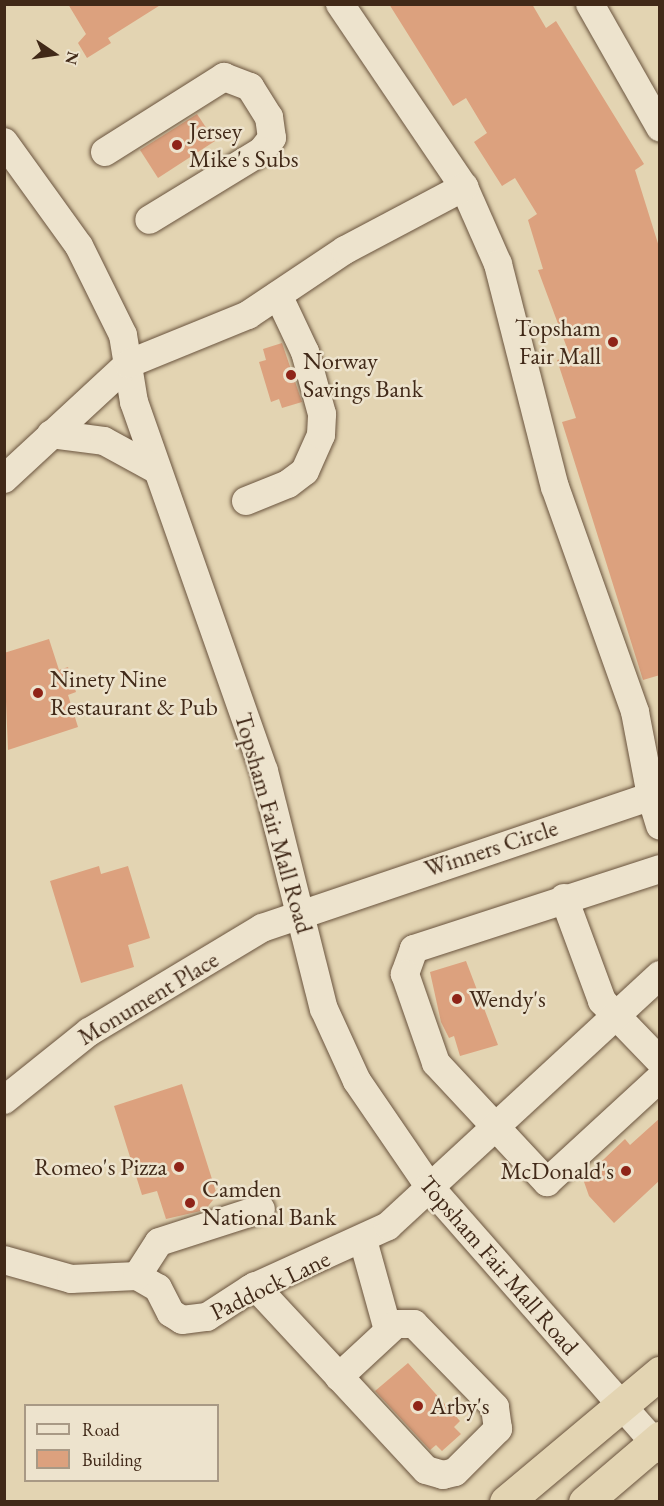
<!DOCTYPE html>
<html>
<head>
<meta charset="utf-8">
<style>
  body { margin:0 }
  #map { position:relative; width:664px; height:1506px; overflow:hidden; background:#e3d4b2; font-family:"EB Garamond",serif }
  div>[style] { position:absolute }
  .building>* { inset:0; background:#dca17e }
  .roads { filter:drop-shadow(0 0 2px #6a543e) drop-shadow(0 0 2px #6a543e) }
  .minor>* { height:28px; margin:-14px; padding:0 14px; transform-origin:14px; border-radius:14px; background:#ede3cd }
  .highway>* { height:33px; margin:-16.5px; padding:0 16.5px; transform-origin:16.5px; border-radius:16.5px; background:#e3d4b2 }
  .dots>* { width:16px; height:16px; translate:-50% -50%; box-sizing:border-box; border:3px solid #ede3cd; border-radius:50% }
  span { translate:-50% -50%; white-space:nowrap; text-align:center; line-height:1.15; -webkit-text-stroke:5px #ede3cd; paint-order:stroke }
  .poi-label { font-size:24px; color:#412918 }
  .left { translate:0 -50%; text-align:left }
  .right { translate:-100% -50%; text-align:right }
  .street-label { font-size:24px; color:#412918 }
  .frame { position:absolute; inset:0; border:6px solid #412918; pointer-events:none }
  .legend { position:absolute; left:24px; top:1404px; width:195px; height:78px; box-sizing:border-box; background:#ede3cd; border:2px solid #a89985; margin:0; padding:8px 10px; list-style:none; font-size:18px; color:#412918 }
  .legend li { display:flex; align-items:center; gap:12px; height:30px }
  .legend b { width:30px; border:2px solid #a89985 }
  .north { position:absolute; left:24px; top:24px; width:60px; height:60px; -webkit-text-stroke:4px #ede3cd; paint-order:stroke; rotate:103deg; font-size:16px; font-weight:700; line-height:24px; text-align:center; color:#412918 }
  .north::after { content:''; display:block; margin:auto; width:21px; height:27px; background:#412918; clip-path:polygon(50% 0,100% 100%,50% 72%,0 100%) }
</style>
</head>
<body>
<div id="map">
  <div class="building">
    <div style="clip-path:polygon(68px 4px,162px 4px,108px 38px,111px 43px,87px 58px,78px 43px,86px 34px)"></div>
    <div style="clip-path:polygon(389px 4px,532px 4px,546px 28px,556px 21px,644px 164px,635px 170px,660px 250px,660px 675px,643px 680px,562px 422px,576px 418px,557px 360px,570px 356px,538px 270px,543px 269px,528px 220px,537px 214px,515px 178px,502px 186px,474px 142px,487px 133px,466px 98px,453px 106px)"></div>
    <div style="clip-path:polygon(197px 114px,215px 141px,158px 178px,140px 150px)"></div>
    <div style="clip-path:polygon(282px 343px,302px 402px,282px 408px,279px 399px,271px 402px,259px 362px,266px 360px,263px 349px)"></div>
    <div style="clip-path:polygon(49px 639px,59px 670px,68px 667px,76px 692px,68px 695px,78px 727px,8px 750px,4px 653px)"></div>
    <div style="clip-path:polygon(99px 866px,101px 874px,128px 866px,150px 938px,128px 945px,134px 967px,81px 983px,50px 881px)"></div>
    <div style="clip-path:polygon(466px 961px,498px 1045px,460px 1056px,454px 1036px,449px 1038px,441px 1022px,430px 972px)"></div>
    <div style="clip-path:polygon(182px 1084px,217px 1195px,205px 1210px,166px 1219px,157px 1191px,142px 1195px,114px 1106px)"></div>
    <div style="clip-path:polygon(660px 1118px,660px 1180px,614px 1223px,589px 1196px,583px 1179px,625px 1139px,630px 1145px)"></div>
    <div style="clip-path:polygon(408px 1363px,460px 1421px,454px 1427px,461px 1434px,442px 1451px,436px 1445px,430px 1450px,375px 1391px)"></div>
  </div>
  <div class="roads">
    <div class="minor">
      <div style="left:340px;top:4px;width:221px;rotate:55.9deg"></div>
      <div style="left:464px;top:187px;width:84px;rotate:66.2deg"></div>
      <div style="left:498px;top:264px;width:230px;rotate:75.7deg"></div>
      <div style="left:555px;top:487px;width:239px;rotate:70.4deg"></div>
      <div style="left:635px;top:712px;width:86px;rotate:79.2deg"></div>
      <div style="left:651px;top:796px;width:9px;rotate:-18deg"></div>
      <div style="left:590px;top:4px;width:142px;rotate:60.4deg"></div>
      <div style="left:4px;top:142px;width:128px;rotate:54.2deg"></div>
      <div style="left:79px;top:246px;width:99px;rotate:63.7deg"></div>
      <div style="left:123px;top:335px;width:68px;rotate:80.7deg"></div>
      <div style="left:134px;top:402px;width:391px;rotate:70.6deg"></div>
      <div style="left:264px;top:771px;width:245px;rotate:75.9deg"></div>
      <div style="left:324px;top:1009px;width:79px;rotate:65.4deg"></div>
      <div style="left:357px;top:1081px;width:127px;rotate:55.6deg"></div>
      <div style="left:429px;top:1186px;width:350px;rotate:48.7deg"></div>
      <div style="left:105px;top:152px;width:141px;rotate:-32.2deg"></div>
      <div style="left:224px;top:77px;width:28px;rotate:21deg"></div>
      <div style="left:250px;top:87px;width:36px;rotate:58deg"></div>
      <div style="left:269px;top:117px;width:21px;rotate:82deg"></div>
      <div style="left:272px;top:138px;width:16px;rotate:128deg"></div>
      <div style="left:262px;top:151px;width:132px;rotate:148.6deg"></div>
      <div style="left:51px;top:434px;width:53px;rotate:7.5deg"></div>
      <div style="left:104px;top:441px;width:60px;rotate:28.7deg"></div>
      <div style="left:4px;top:479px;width:169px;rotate:-42.8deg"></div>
      <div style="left:128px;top:364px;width:130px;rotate:-22.2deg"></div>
      <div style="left:248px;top:315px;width:117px;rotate:-33.8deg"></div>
      <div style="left:345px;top:250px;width:135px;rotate:-27.9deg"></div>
      <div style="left:246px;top:501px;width:45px;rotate:-22deg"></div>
      <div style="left:288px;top:484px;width:21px;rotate:-37deg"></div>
      <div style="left:305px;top:471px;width:39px;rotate:-66deg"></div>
      <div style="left:321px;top:435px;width:21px;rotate:-87deg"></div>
      <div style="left:322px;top:414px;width:64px;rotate:-105.3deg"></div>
      <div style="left:305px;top:352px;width:63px;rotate:-115.3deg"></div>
      <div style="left:660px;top:869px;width:259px;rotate:162deg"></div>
      <div style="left:414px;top:949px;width:27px;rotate:110deg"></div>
      <div style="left:405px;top:974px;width:94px;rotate:70.8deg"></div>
      <div style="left:436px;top:1063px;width:163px;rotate:47deg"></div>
      <div style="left:547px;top:1182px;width:154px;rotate:-42.6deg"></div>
      <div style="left:564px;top:898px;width:110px;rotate:69.7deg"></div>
      <div style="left:602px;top:1001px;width:83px;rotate:46deg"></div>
      <div style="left:4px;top:1100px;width:109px;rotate:-38.7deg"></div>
      <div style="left:89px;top:1032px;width:202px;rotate:-31deg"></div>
      <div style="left:262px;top:928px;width:411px;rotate:-18.7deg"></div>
      <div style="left:651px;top:796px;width:31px;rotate:73deg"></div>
      <div style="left:363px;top:1240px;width:93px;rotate:74.5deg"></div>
      <div style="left:4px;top:1260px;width:70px;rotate:15.8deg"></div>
      <div style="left:71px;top:1279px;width:66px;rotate:-2.6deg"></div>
      <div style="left:137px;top:1276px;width:24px;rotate:30deg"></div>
      <div style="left:158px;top:1288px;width:28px;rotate:63deg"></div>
      <div style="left:171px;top:1313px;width:13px;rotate:32deg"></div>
      <div style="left:182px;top:1320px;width:25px;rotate:-7deg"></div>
      <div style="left:207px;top:1317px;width:51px;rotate:-33.1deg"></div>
      <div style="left:250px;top:1289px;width:152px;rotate:-24.5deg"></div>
      <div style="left:388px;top:1226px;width:370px;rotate:-42.7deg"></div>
      <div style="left:137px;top:1276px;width:40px;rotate:-57.1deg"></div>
      <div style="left:159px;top:1242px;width:107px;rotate:-17.9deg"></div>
      <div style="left:255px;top:1286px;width:251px;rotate:47.1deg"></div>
      <div style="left:426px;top:1470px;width:18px;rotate:16deg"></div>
      <div style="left:443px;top:1475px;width:12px;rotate:-14deg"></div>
      <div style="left:455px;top:1472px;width:61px;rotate:-45deg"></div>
      <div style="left:498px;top:1429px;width:22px;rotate:-98deg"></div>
      <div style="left:495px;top:1407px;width:116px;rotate:-134.3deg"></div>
      <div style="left:414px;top:1324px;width:18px;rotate:180deg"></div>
      <div style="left:396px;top:1324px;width:78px;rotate:137.1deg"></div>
    </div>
    <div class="highway">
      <div style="left:506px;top:1502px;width:201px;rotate:-40deg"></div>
      <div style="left:585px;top:1502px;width:99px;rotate:-40.5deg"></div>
    </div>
  </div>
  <div class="dots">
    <div style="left:177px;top:145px;background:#8f2418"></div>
    <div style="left:613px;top:342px;background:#8f2418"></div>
    <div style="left:291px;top:375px;background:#8f2418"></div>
    <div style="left:38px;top:693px;background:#8f2418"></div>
    <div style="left:457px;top:999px;background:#8f2418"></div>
    <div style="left:179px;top:1167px;background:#8f2418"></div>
    <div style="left:626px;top:1171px;background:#8f2418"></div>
    <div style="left:190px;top:1203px;background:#8f2418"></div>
    <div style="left:418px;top:1406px;background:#8f2418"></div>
  </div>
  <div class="poi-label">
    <span class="left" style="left:189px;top:145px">Jersey<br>Mike's Subs</span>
    <span class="right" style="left:601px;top:342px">Topsham<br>Fair Mall</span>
    <span class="left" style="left:303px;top:375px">Norway<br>Savings Bank</span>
    <span class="left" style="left:50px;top:693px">Ninety Nine<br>Restaurant &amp; Pub</span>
    <span class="left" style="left:469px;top:999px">Wendy's</span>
    <span class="right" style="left:167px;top:1167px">Romeo's Pizza</span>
    <span class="right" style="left:614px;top:1171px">McDonald's</span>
    <span class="left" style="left:202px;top:1203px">Camden<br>National Bank</span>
    <span class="left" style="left:430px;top:1406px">Arby's</span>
  </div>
  <div class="street-label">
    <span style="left:274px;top:823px;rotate:74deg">Topsham Fair Mall Road</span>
    <span style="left:491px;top:848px;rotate:-18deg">Winners Circle</span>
    <span style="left:148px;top:998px;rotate:-31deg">Monument Place</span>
    <span style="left:499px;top:1265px;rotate:49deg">Topsham Fair Mall Road</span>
    <span style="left:270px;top:1285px;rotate:-26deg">Paddock Lane</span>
  </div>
  <div class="frame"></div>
  <ul class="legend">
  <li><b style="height:8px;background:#ede3cd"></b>Road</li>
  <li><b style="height:16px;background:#dca17e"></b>Building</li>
  </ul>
  <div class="north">N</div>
</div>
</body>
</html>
